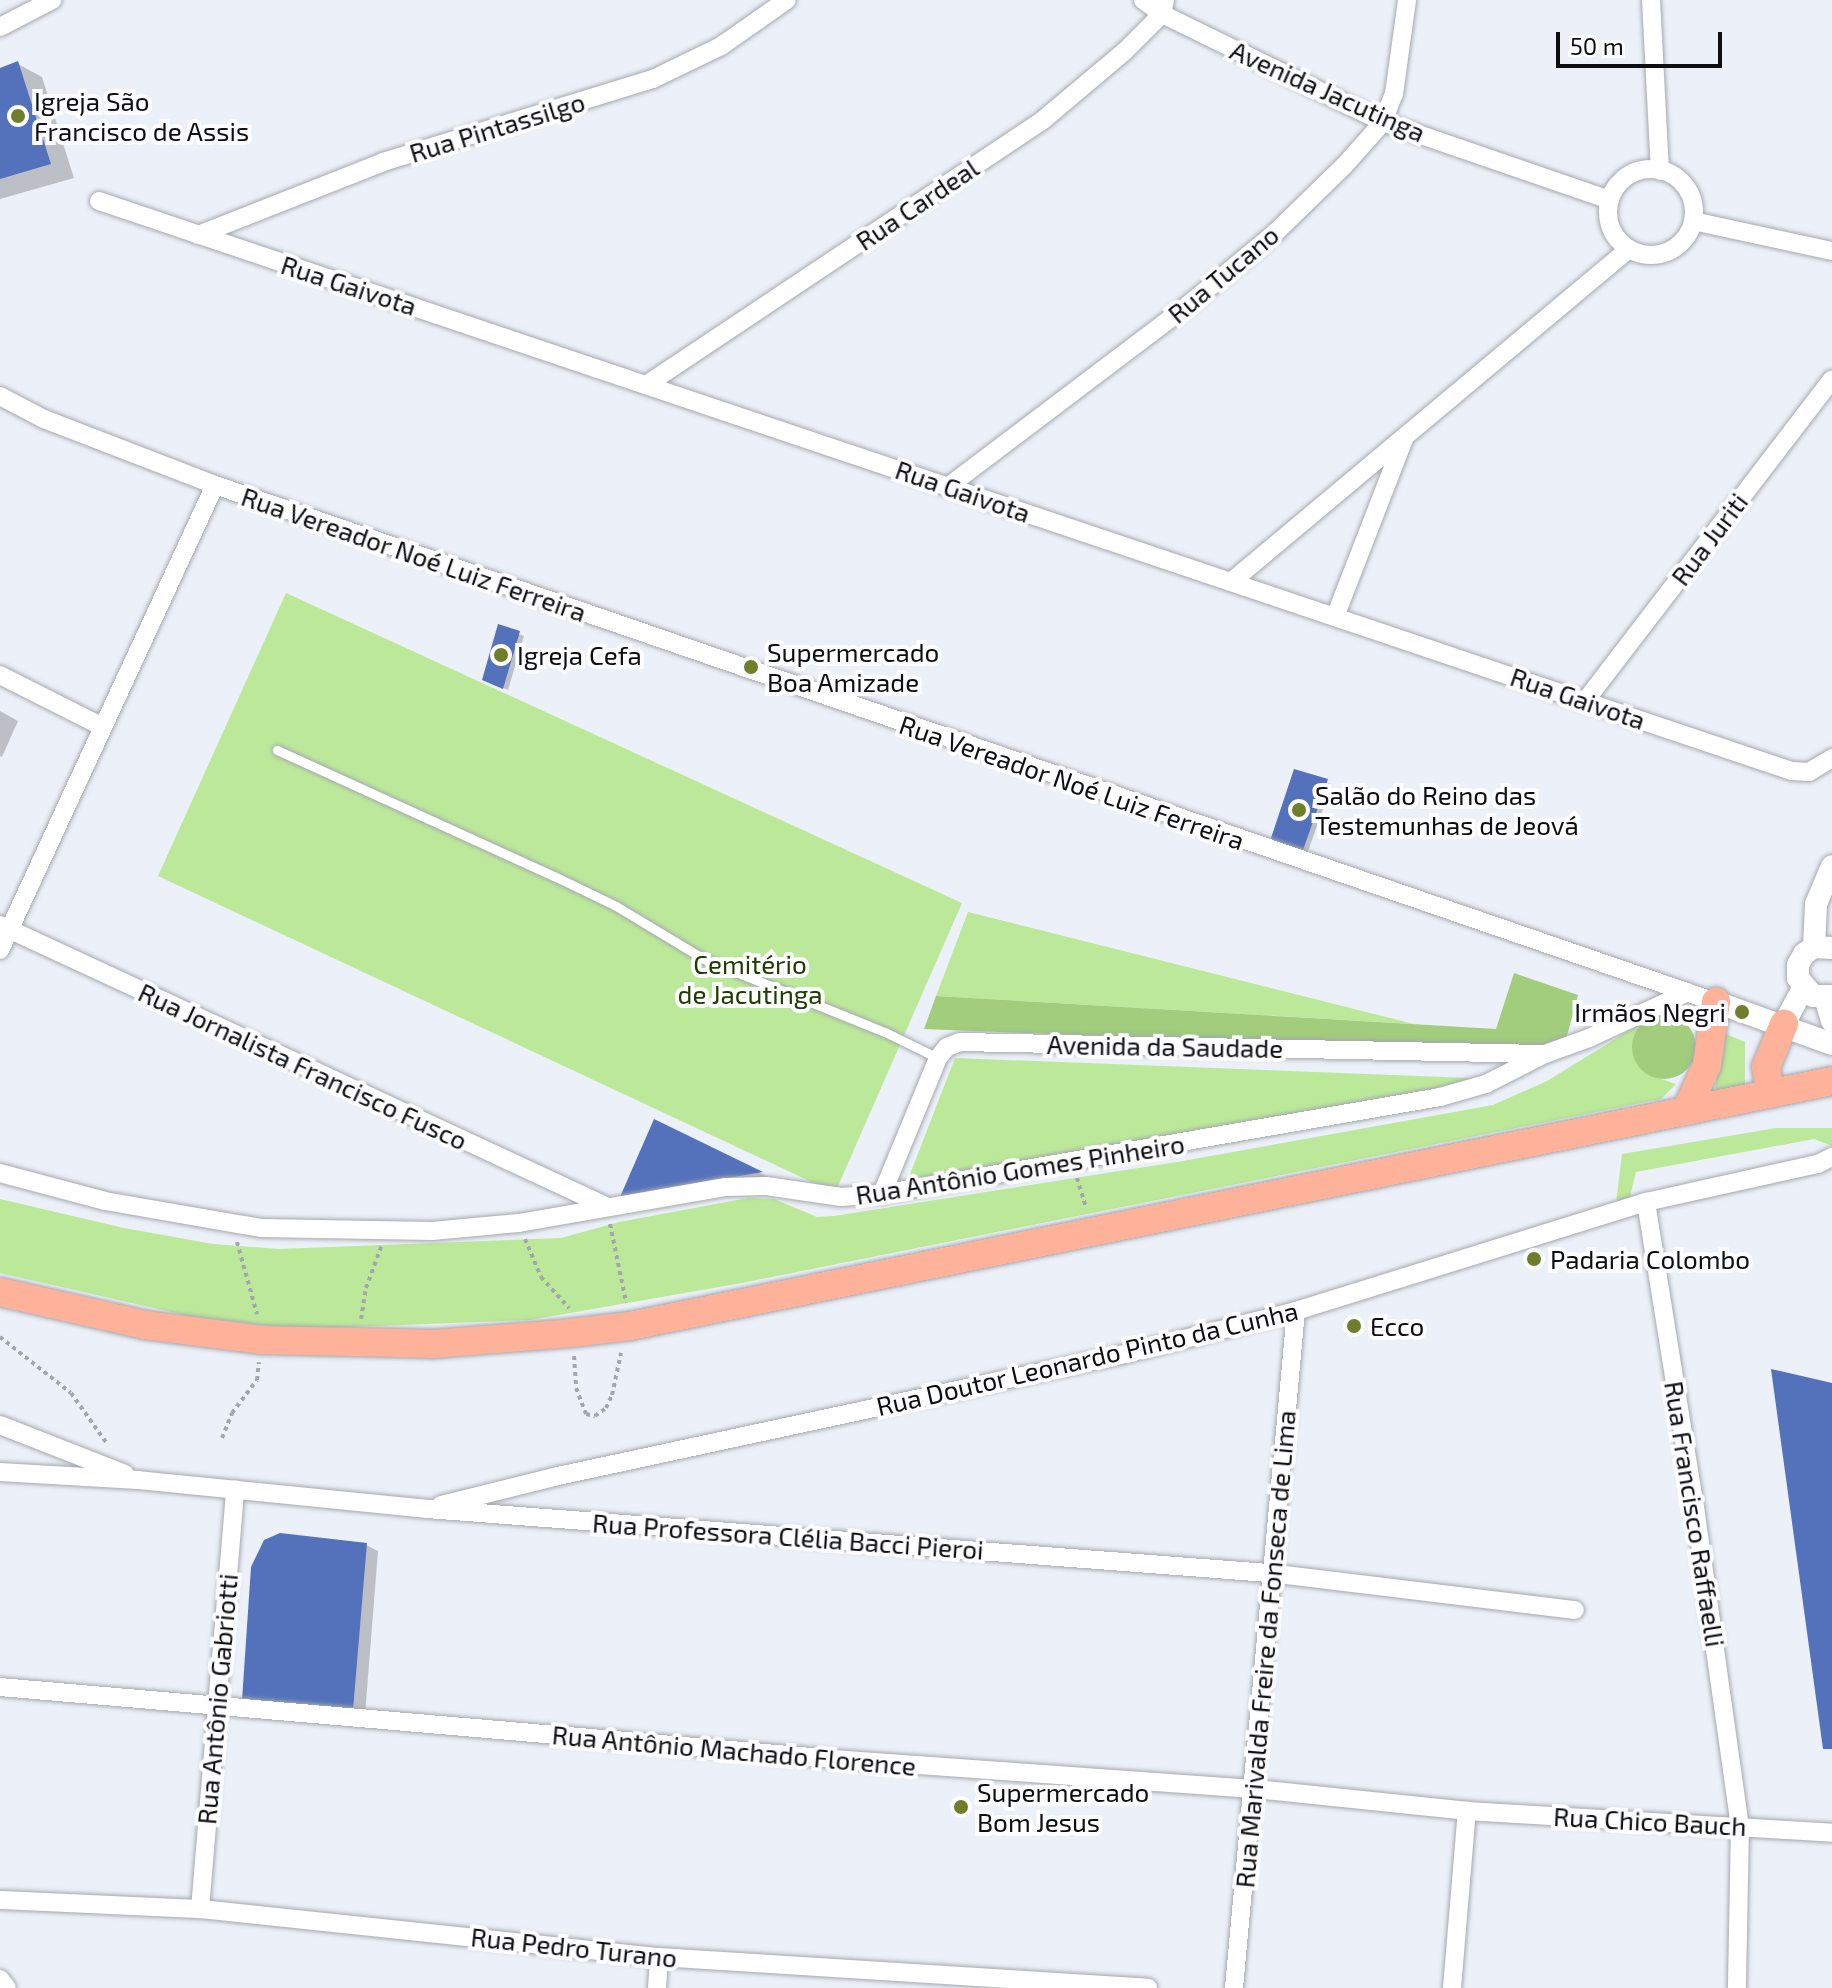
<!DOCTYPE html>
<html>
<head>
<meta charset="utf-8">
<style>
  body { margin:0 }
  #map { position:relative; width:1832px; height:1988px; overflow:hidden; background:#ecf0f8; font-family:"Exo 2",sans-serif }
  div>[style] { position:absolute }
  .green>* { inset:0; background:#bce999 }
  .forest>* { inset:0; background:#a1cd7c }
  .round { border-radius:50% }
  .shadow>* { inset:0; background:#0003 }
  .building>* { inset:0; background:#5472bb }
  .path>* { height:4px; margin-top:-2px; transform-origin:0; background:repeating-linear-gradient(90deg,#a3a6ad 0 4px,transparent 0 8px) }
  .roads { filter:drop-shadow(0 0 2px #a5a8af) drop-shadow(0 0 2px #a5a8af) }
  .service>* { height:9px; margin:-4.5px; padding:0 4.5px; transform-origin:4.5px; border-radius:4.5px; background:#fff }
  .minor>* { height:18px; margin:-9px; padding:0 9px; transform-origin:9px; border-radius:9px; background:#fff }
  .minor>.ring { margin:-9px; padding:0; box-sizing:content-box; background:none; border:18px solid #fff; border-radius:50% }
  .tertiary>* { height:22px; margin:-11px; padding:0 11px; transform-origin:11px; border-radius:11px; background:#fff }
  .trunk>* { height:28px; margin:-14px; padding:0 14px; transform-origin:14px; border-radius:14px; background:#feb29a }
  .dots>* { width:22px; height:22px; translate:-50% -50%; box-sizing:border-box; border:4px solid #fdfdff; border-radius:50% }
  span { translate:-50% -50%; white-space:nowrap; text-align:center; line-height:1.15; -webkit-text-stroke:8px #fdfdff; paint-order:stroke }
  .street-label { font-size:26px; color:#0d0e11 }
  .poi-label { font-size:26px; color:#0d0e11 }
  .left { translate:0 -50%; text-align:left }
  .right { translate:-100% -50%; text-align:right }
  .park-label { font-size:26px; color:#213b00 }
  .scale { position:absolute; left:1556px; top:32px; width:166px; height:36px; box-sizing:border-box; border:4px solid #0d0e11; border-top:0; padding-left:10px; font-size:24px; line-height:28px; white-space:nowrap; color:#0d0e11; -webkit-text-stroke:6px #fdfdff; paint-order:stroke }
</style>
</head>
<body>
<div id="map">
  <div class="green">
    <div style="clip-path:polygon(286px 593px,962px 903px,835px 1193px,158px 876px)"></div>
    <div style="clip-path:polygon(968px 912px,1414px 1024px,936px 996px)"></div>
    <div style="clip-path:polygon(1646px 1020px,1647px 1074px,1676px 1084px,1661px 1099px,742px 1283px,530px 1320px,299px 1329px,189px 1316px,0 1273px,0 1199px,124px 1228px,213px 1244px,279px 1249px,561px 1238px,619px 1222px,748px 1198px,774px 1199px,817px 1217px,834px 1216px,1183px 1161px,1493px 1105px,1547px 1081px)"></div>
    <div style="clip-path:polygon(1719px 1031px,1745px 1042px,1745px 1091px,1715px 1100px)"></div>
    <div style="clip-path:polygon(955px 1058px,1496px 1079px,905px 1187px)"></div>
    <div style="clip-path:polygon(1776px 1128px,1832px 1128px,1832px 1146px,1814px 1139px,1636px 1172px,1627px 1209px,1615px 1211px,1622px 1154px)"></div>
  </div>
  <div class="forest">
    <div style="clip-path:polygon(1514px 973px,1578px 995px,1562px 1054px,924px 1029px,936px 996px,1496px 1029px)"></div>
    <div class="round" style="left:1632px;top:1015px;width:64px;height:64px"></div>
  </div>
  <div class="shadow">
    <div style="clip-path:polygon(18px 64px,42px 77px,74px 178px,0 199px,0 70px)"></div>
    <div style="clip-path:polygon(500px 627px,524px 636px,508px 690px,489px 682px)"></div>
    <div style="clip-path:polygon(0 711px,18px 721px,2px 757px,0 756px)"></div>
    <div style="clip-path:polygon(1295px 771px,1332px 784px,1307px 854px,1272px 840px)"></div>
    <div style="clip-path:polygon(655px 1122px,762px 1174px,770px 1178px,633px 1202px)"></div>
    <div style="clip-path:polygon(366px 1545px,378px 1551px,365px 1715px,256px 1705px)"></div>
  </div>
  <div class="building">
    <div style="clip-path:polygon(18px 61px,51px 164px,0 179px,0 68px)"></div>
    <div style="clip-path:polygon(498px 624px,520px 631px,503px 689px,482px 680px)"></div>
    <div style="clip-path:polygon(1294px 769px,1328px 779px,1302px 853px,1270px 841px)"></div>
    <div style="clip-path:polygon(654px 1119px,763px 1172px,620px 1197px)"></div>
    <div style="clip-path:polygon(1771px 1369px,1832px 1383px,1832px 1749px,1823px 1749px)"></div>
    <div style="clip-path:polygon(280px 1533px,367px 1543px,353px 1710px,242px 1700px,251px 1567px,264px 1540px)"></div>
  </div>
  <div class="path">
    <div style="left:1077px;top:1178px;width:31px;rotate:73deg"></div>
    <div style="left:610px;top:1224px;width:80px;rotate:78.4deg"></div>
    <div style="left:525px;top:1239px;width:41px;rotate:67.2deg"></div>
    <div style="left:541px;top:1277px;width:42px;rotate:47.9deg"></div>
    <div style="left:237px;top:1242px;width:75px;rotate:74.5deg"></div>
    <div style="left:361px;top:1319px;width:31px;rotate:-81deg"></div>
    <div style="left:366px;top:1288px;width:44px;rotate:-69.9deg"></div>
    <div style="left:0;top:1337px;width:90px;rotate:38.3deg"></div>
    <div style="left:71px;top:1393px;width:64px;rotate:54.6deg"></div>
    <div style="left:574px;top:1356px;width:32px;rotate:86deg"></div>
    <div style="left:576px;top:1388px;width:28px;rotate:69deg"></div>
    <div style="left:586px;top:1414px;width:9px;rotate:13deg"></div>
    <div style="left:595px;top:1416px;width:14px;rotate:-36deg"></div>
    <div style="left:606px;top:1408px;width:14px;rotate:-65deg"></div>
    <div style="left:612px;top:1395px;width:43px;rotate:-77.9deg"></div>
    <div style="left:222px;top:1438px;width:27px;rotate:-68deg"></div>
    <div style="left:232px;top:1413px;width:41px;rotate:-52.9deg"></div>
    <div style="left:257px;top:1380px;width:18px;rotate:-84deg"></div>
  </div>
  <div class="roads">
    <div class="service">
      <div style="left:277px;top:750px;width:304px;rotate:24.5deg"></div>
      <div style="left:554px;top:876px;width:69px;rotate:25.8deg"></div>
      <div style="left:616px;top:906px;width:103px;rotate:31.1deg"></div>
      <div style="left:704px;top:959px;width:195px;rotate:22deg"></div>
      <div style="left:885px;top:1032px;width:59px;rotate:26.1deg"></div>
    </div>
    <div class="minor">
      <div style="left:1143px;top:0;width:24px;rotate:36deg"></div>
      <div style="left:1162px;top:14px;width:246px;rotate:26deg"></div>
      <div style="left:1383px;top:122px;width:240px;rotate:19deg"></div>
      <div style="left:1651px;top:0;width:171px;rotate:87deg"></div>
      <div style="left:0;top:27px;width:59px;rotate:-27.4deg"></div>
      <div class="ring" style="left:1608px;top:169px;width:68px;height:68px"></div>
      <div style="left:99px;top:201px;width:1786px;rotate:18.61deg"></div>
      <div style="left:1792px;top:771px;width:17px;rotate:3deg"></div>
      <div style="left:1809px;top:772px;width:27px;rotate:-31deg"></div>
      <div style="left:1693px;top:221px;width:142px;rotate:12.2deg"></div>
      <div style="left:198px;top:235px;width:199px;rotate:-21.5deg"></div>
      <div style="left:383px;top:162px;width:282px;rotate:-17.1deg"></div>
      <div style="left:653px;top:79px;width:76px;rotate:-25.9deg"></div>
      <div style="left:721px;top:46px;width:80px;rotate:-34.9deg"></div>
      <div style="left:646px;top:385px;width:477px;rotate:-33.7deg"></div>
      <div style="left:1043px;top:120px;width:107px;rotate:-40.1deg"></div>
      <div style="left:1125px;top:51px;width:52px;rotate:-45deg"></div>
      <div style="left:1162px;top:14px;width:14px;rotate:-78deg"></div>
      <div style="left:0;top:396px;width:50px;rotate:27.6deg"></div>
      <div style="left:44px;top:419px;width:183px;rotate:21.1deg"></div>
      <div style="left:215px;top:485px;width:1588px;rotate:19.01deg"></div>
      <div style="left:949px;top:486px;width:292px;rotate:-37.1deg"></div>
      <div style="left:1182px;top:310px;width:121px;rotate:-39.6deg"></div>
      <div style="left:1275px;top:233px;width:96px;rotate:-44.2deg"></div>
      <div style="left:1344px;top:166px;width:59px;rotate:-48.4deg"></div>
      <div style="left:1383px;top:122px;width:30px;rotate:-69deg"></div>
      <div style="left:1394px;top:94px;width:95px;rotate:-82.1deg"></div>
      <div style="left:1231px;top:582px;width:519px;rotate:-39.92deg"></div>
      <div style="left:1335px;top:617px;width:191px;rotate:-68.8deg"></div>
      <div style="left:0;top:675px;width:113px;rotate:26.8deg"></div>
      <div style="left:1586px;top:700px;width:404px;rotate:-52.5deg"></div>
      <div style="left:0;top:925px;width:668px;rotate:24.88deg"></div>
      <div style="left:0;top:950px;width:512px;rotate:-65.19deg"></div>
      <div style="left:0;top:1173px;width:109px;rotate:14.9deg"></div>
      <div style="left:105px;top:1201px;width:158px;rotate:9.8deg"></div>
      <div style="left:261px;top:1228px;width:171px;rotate:1deg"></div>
      <div style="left:432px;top:1231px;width:87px;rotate:-5.3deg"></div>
      <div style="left:519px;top:1223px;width:210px;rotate:-9.9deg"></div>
      <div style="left:726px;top:1187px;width:40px;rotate:-1.4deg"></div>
      <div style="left:766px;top:1186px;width:76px;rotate:8.3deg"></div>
      <div style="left:841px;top:1197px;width:41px;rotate:-4.2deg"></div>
      <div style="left:882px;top:1194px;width:566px;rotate:-9.86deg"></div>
      <div style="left:1440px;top:1097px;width:48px;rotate:-15.8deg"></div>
      <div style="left:1486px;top:1084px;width:66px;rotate:-27deg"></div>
      <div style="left:1545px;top:1054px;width:47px;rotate:-20deg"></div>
      <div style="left:1589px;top:1038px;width:109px;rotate:-24.9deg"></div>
      <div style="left:882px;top:1194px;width:147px;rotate:-67.6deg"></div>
      <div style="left:938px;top:1058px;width:14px;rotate:-51deg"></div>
      <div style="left:947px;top:1047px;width:14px;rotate:-21deg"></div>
      <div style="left:960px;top:1042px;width:582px;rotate:1.18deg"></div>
      <div style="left:1646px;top:1202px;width:309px;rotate:80.9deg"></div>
      <div style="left:1695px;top:1507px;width:322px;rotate:82deg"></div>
      <div style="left:1740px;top:1826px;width:162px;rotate:91.1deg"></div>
      <div style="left:0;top:1425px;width:134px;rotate:21.4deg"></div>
      <div style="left:0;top:1472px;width:138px;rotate:3.3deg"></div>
      <div style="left:138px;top:1480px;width:290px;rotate:5.7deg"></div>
      <div style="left:427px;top:1509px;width:844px;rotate:4.35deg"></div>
      <div style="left:1269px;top:1573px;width:308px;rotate:6.9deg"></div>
      <div style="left:441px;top:1505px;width:121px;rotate:-13.9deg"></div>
      <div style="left:558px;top:1476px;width:575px;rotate:-12.15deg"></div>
      <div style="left:1120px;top:1355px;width:181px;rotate:-14deg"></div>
      <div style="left:1296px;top:1311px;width:367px;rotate:-17.3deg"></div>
      <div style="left:1646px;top:1202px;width:176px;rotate:-12.5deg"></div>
      <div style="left:1818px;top:1164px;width:16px;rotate:-27deg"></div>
      <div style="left:0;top:1687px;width:837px;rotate:4.93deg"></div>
      <div style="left:834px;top:1759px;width:422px;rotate:4.1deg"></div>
      <div style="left:1255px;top:1789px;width:213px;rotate:5.9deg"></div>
      <div style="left:1467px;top:1811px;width:366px;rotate:3.4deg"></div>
      <div style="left:0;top:1900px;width:200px;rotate:2.6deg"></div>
      <div style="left:200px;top:1909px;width:462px;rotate:6deg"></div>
      <div style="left:659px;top:1957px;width:490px;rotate:3.6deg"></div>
      <div style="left:200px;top:1909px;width:421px;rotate:-85.2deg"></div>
      <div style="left:0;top:1979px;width:11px;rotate:52deg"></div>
      <div style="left:657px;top:1988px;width:31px;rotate:-86deg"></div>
      <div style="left:1234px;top:1988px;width:680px;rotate:-84.77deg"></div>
      <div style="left:1452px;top:1988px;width:178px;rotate:-85.2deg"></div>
    </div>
    <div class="tertiary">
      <div style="left:1814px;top:947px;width:43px;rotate:-87.3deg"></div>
      <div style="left:1816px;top:904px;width:41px;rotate:-67.2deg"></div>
      <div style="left:1832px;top:948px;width:18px;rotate:-177deg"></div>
      <div style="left:1814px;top:947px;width:12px;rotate:145deg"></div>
      <div style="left:1804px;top:954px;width:13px;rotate:119deg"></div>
      <div style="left:1798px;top:965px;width:13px;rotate:90deg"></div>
      <div style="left:1798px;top:978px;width:23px;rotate:50deg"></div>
      <div style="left:1813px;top:996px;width:19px"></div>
      <div style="left:1825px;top:998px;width:24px;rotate:73deg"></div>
      <div style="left:1716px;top:1002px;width:123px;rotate:19.9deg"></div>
      <div style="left:1784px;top:1024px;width:40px;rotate:-62deg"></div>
    </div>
    <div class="trunk">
      <div style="left:1770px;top:1094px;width:27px;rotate:-98deg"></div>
      <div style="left:1766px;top:1067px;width:47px;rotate:-67.3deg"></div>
      <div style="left:1686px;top:1111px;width:51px;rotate:-65.5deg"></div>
      <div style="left:1707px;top:1065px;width:64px;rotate:-81.9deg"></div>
      <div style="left:0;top:1292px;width:149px;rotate:12.8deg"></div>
      <div style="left:145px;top:1325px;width:118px;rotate:7.3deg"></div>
      <div style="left:262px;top:1340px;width:170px;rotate:1.3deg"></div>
      <div style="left:432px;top:1344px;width:139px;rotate:-4.5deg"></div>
      <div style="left:571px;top:1333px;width:59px;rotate:-6.8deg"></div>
      <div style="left:630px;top:1326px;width:1227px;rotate:-11.52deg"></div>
    </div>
  </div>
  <div class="dots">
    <div style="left:18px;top:116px;background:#6f7e2b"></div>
    <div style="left:501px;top:655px;background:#6f7e2b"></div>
    <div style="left:751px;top:667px;background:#6f7e2b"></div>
    <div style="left:1299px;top:810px;background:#6f7e2b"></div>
    <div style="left:1742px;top:1012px;background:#6f7e2b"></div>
    <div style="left:1534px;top:1259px;background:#6f7e2b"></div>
    <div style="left:1354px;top:1326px;background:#6f7e2b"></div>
    <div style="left:961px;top:1807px;background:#6f7e2b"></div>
  </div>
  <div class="street-label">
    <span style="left:1328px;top:91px;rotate:24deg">Avenida Jacutinga</span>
    <span style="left:497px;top:127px;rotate:-17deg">Rua Pintassilgo</span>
    <span style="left:917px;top:204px;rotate:-34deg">Rua Cardeal</span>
    <span style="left:1223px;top:274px;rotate:-40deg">Rua Tucano</span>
    <span style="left:349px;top:285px;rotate:18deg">Rua Gaivota</span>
    <span style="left:963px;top:491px;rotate:19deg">Rua Gaivota</span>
    <span style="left:1709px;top:539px;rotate:-53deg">Rua Juriti</span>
    <span style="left:414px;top:554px;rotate:19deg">Rua Vereador Noé Luiz Ferreira</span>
    <span style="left:1578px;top:698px;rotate:19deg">Rua Gaivota</span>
    <span style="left:1072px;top:782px;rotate:19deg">Rua Vereador Noé Luiz Ferreira</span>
    <span style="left:1165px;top:1046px;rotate:1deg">Avenida da Saudade</span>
    <span style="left:303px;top:1066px;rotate:25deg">Rua Jornalista Francisco Fusco</span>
    <span style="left:1020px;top:1169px;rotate:-9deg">Rua Antônio Gomes Pinheiro</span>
    <span style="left:1087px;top:1358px;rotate:-13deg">Rua Doutor Leonardo Pinto da Cunha</span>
    <span style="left:1695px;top:1514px;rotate:81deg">Rua Francisco Raffaelli</span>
    <span style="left:788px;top:1536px;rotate:4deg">Rua Professora Clélia Bacci Pieroi</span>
    <span style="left:1265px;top:1649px;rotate:-85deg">Rua Marivalda Freire da Fonseca de Lima</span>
    <span style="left:217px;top:1699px;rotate:-85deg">Rua Antônio Gabriotti</span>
    <span style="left:734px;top:1750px;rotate:5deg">Rua Antônio Machado Florence</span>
    <span style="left:1650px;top:1821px;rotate:3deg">Rua Chico Bauch</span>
    <span style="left:574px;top:1947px;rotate:6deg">Rua Pedro Turano</span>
  </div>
  <div class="poi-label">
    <span class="left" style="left:34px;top:116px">Igreja São<br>Francisco de Assis</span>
    <span class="left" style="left:767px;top:667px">Supermercado<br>Boa Amizade</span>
    <span class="left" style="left:517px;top:655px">Igreja Cefa</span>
    <span class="left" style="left:1315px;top:810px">Salão do Reino das<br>Testemunhas de Jeová</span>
    <span class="right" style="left:1726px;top:1012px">Irmãos Negri</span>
    <span class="left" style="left:1550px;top:1259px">Padaria Colombo</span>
    <span class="left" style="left:1370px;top:1326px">Ecco</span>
    <span class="left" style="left:977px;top:1807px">Supermercado<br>Bom Jesus</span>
  </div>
  <div class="park-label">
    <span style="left:750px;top:979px">Cemitério<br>de Jacutinga</span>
  </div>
  <div class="scale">50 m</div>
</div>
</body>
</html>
